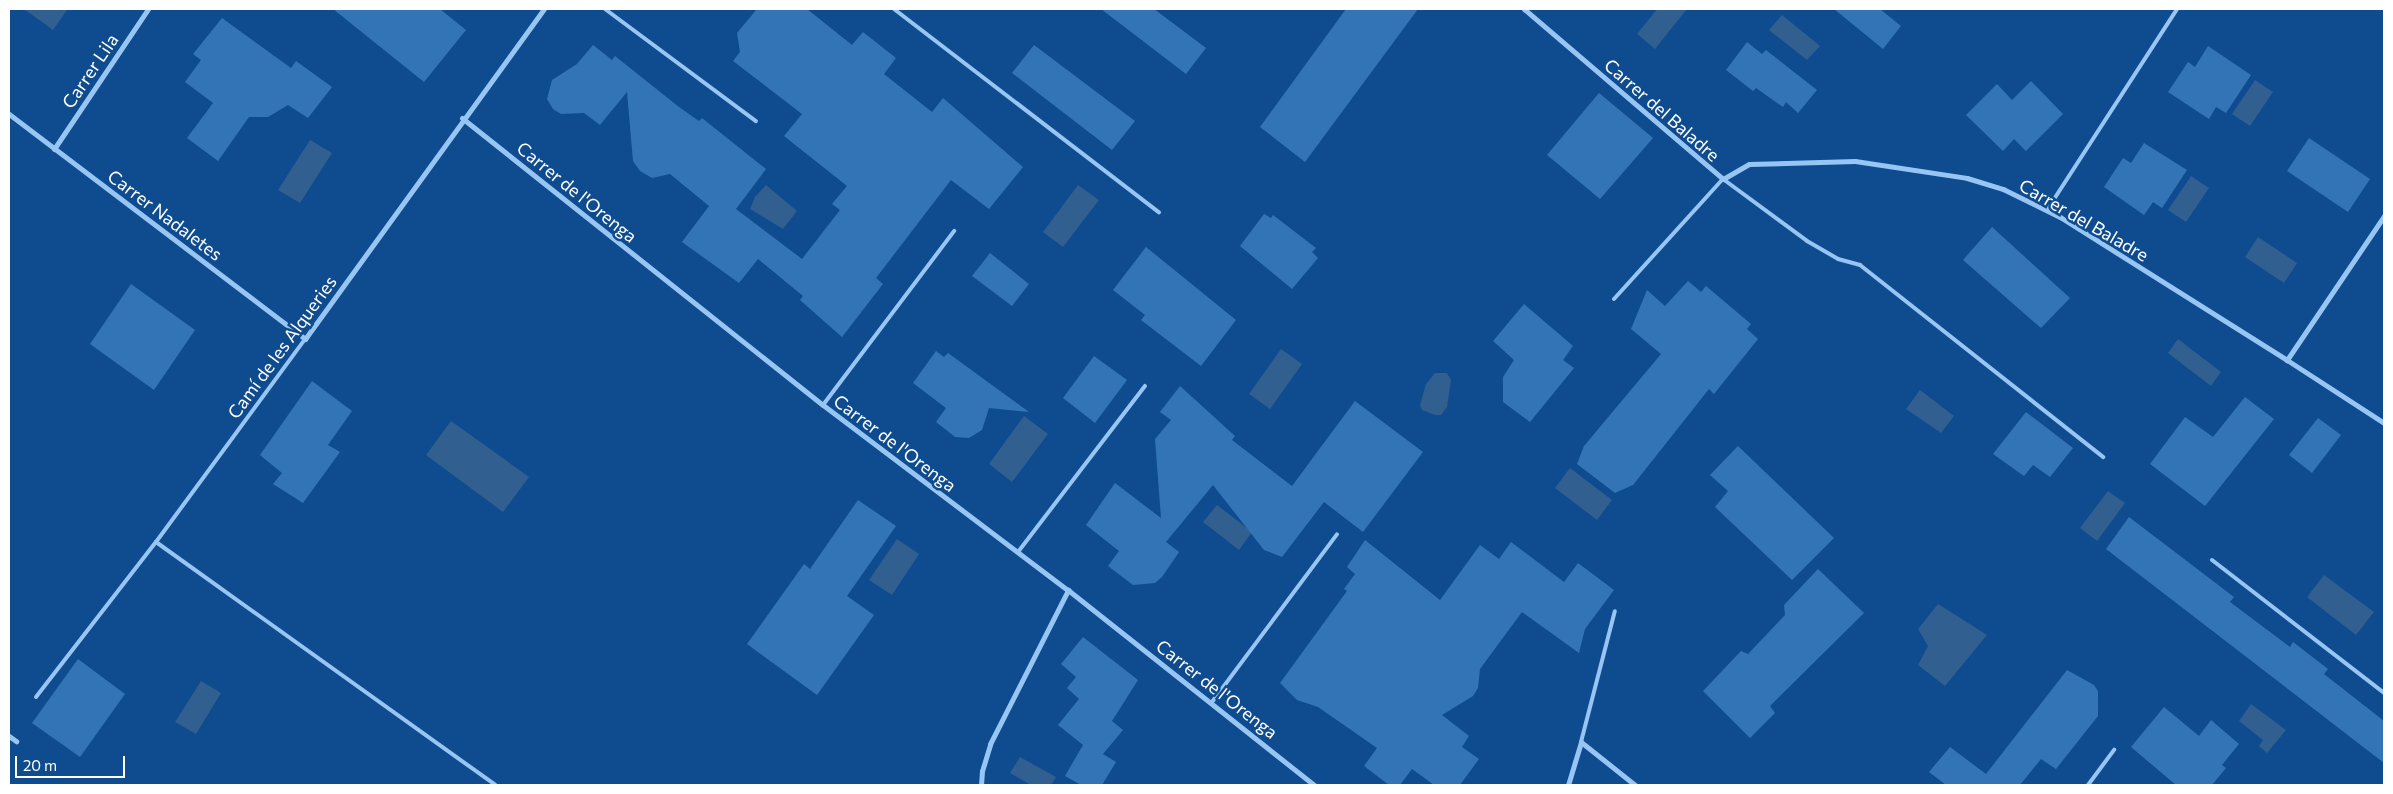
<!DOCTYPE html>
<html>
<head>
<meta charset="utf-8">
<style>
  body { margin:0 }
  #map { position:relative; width:2393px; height:794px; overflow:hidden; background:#0f4c8f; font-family:Commissioner,sans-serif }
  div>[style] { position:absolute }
  .water>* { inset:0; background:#305f90 }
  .building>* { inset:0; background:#3374b7 }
  .service>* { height:4px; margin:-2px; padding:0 2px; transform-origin:2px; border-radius:2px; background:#97c5f4 }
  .minor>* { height:5px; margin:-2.5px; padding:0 2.5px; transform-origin:2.5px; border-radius:2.5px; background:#97c5f4 }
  span { translate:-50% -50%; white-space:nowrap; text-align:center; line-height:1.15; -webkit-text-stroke:5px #0f4c8f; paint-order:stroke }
  .street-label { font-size:18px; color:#fff }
  .frame { position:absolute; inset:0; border:10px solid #fff; pointer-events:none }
  .scale { position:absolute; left:15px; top:756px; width:110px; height:22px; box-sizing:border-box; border:2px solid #fff; border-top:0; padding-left:6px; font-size:15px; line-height:18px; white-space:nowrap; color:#fff; -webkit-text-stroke:4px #0f4c8f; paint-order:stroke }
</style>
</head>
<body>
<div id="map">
  <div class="water">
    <div style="clip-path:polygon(24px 9px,66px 9px,67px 10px,53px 30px)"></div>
    <div style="clip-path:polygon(1657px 9px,1687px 9px,1655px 49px,1637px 34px)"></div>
    <div style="clip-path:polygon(1782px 15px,1820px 46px,1807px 60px,1769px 30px)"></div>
    <div style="clip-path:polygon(2255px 80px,2273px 92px,2250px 126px,2232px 114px)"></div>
    <div style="clip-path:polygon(310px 140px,332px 153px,300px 203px,278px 190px)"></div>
    <div style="clip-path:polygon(2191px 176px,2209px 188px,2186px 222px,2168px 210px)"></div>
    <div style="clip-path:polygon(766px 185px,797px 211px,783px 229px,750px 209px,755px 197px)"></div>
    <div style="clip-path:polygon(1078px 185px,1099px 200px,1063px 247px,1043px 232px)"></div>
    <div style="clip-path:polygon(2258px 237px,2297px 263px,2284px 283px,2245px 257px)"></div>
    <div style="clip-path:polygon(2178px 339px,2221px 372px,2211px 386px,2168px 353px)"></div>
    <div style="clip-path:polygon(1281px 349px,1302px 364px,1270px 409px,1249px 394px)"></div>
    <div style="clip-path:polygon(1435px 373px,1447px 373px,1451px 380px,1447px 407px,1441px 415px,1435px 415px,1422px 410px,1420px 405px,1426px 384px)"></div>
    <div style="clip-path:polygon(1920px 390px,1954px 416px,1941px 433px,1906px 409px)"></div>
    <div style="clip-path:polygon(1024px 416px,1048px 434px,1012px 482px,989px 464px)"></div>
    <div style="clip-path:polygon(451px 421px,529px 477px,503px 512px,426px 455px)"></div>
    <div style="clip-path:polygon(1570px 468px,1612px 500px,1597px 520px,1555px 488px)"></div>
    <div style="clip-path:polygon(2108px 491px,2125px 503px,2097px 541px,2080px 528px)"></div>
    <div style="clip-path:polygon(1217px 505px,1252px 532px,1239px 550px,1203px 522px)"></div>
    <div style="clip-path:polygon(897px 539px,919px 554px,892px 595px,869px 580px)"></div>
    <div style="clip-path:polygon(2324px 575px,2374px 612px,2356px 635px,2307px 597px)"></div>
    <div style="clip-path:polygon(1938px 604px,1987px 635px,1945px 686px,1918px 665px,1928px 646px,1918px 629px)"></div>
    <div style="clip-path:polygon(201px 681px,221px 693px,196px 734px,175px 722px)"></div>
    <div style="clip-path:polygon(2251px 704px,2286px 730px,2267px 753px,2259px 746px,2263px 740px,2239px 721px)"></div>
    <div style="clip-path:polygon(1020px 757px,1056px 777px,1051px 785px,1031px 785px,1010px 773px)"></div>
  </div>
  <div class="building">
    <div style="clip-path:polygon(333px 9px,440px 9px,466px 30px,424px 82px)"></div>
    <div style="clip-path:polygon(757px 9px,807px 9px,852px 45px,863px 32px,896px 58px,884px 74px,932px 112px,943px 98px,1023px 167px,989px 209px,951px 180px,876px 278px,883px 284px,842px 337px,800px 300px,803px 296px,758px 259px,739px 283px,682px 242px,709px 206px,670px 174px,652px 178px,640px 171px,633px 161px,627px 92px,600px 125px,584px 113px,561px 114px,553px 109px,547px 99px,552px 80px,577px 64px,593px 45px,612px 60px,615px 56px,679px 107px,699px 121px,702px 118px,766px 169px,736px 209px,802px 259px,840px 210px,832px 204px,847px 186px,784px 136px,802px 114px,733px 61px,740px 52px,737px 33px)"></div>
    <div style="clip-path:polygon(1101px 9px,1154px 9px,1206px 48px,1186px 74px)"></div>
    <div style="clip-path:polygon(1346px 9px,1418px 9px,1305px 162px,1260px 127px)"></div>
    <div style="clip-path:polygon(1834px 9px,1880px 9px,1901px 26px,1883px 49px)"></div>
    <div style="clip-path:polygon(222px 18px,291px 68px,296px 61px,332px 87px,308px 118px,288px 105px,268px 117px,249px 117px,218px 161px,187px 138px,213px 103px,185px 82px,201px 60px,193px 54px)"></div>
    <div style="clip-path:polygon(1747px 42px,1762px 54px,1766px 50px,1817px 90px,1798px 113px,1786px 102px,1783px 107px,1756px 88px,1753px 91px,1726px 70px)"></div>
    <div style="clip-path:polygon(1034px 45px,1135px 121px,1112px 150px,1012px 73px)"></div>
    <div style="clip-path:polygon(2208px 46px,2251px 75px,2226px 113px,2216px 107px,2209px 119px,2168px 92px,2188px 62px,2195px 67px)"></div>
    <div style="clip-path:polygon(2031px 81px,2063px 114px,2026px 151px,2014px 139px,2003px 151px,1966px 115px,1997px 84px,2012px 100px)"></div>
    <div style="clip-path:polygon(1599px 93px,1653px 138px,1600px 199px,1547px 155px)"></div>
    <div style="clip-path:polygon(2309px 138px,2370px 179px,2348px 212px,2287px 171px)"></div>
    <div style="clip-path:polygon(2144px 143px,2187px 170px,2162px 208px,2153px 202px,2144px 215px,2104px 187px,2123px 158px,2131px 163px)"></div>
    <div style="clip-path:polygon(1264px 214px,1271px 218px,1273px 215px,1316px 248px,1312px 252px,1318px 258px,1292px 289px,1240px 246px)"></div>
    <div style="clip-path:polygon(1992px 227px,2070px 298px,2041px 328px,1963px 260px)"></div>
    <div style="clip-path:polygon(1146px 247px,1236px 320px,1201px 366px,1141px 320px,1145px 315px,1113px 290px)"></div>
    <div style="clip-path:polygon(990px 253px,1029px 284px,1012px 306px,972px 276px)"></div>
    <div style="clip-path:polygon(1688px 281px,1701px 292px,1706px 286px,1751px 324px,1747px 329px,1758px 339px,1714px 394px,1709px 389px,1633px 485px,1615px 493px,1577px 464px,1584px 446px,1661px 354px,1631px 329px,1647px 290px,1665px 306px)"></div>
    <div style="clip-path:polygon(131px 284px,195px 330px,154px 390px,90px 344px)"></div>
    <div style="clip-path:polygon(1524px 304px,1573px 346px,1563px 360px,1574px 368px,1530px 422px,1503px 402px,1503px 377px,1514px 360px,1493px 341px)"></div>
    <div style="clip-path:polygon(936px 351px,944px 357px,948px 353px,1029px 412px,989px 408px,982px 430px,969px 438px,955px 437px,936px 422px,946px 408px,913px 383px)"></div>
    <div style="clip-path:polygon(1094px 356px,1127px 380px,1095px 423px,1063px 398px)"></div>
    <div style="clip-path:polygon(312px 381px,352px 411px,328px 445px,340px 452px,303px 503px,273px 484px,282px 473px,260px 455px)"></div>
    <div style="clip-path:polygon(1180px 386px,1235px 436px,1232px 440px,1292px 486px,1355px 401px,1423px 452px,1363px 532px,1324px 502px,1282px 557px,1264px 550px,1213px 485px,1166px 542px,1179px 552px,1162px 577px,1155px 583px,1133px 585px,1108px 566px,1119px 551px,1086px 525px,1115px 483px,1161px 518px,1155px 439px,1171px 420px,1160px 412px)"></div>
    <div style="clip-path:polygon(2245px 397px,2274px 419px,2205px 506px,2150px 464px,2185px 417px,2213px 437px)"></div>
    <div style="clip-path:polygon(2026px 412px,2073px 448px,2050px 477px,2033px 465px,2024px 476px,1993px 454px)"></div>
    <div style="clip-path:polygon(2318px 418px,2341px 435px,2312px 473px,2289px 455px)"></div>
    <div style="clip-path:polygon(1738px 446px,1834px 538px,1792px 580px,1715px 507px,1728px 491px,1710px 475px)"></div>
    <div style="clip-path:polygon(858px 500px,896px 526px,847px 596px,874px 615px,817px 695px,747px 644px,804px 564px,810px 569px)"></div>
    <div style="clip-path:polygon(2129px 517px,2234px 597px,2230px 602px,2290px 647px,2293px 642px,2328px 669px,2324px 674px,2384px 721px,2384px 763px,2106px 549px)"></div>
    <div style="clip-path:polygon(1365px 540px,1440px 600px,1480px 545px,1499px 559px,1511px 542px,1564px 582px,1578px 563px,1614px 590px,1585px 629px,1579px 653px,1522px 612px,1480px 669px,1478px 688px,1473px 696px,1442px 715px,1469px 736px,1462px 747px,1479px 759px,1460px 785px,1434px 785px,1412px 769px,1400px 785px,1389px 785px,1364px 766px,1377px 748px,1318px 707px,1297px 700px,1280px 683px,1347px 591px,1344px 589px,1355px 574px,1347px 567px)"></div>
    <div style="clip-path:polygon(1818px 569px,1864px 613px,1770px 706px,1775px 713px,1750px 738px,1703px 691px,1741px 651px,1748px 654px,1785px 615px,1784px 605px)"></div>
    <div style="clip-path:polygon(1083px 637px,1138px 680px,1112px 721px,1123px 730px,1103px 754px,1116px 762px,1102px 785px,1081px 785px,1065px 776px,1083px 745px,1058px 725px,1079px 699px,1067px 688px,1076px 677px,1061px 664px)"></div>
    <div style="clip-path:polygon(78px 659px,125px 694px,80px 757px,32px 723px)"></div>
    <div style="clip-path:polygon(2067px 670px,2094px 685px,2098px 691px,2098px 716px,2056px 769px,2041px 759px,2020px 785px,1946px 785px,1929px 772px,1950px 747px,1986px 774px)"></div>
    <div style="clip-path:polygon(2164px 707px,2199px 736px,2211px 720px,2239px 744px,2222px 765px,2226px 768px,2212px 785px,2176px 785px,2131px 747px)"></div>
  </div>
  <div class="service">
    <div style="left:605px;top:9px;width:188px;rotate:36.6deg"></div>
    <div style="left:894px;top:9px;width:334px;rotate:37.5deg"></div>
    <div style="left:2047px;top:210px;width:239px;rotate:-57.1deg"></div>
    <div style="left:1614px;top:299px;width:162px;rotate:-47.8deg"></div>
    <div style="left:1723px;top:179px;width:104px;rotate:36.4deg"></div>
    <div style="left:1807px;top:241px;width:36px;rotate:30deg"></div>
    <div style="left:1838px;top:259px;width:23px;rotate:15deg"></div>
    <div style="left:1860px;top:265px;width:310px;rotate:38.3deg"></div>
    <div style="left:823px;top:405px;width:218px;rotate:-53deg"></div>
    <div style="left:156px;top:542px;width:417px;rotate:35.6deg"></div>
    <div style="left:1018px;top:552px;width:209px;rotate:-52.6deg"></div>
    <div style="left:2212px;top:560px;width:217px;rotate:37.7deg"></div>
    <div style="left:36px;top:697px;width:196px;rotate:-52.3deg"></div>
    <div style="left:156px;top:542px;width:252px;rotate:-53.7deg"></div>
    <div style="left:1212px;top:702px;width:209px;rotate:-53.3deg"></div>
    <div style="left:1581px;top:742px;width:135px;rotate:-75.5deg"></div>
    <div style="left:2088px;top:785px;width:44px;rotate:-53.4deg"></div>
  </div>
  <div class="minor">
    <div style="left:1524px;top:9px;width:262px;rotate:40.5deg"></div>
    <div style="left:1723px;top:179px;width:30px;rotate:-30deg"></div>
    <div style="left:1749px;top:164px;width:106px;rotate:-1.6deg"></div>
    <div style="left:1855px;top:161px;width:113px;rotate:8.6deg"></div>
    <div style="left:1967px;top:178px;width:38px;rotate:17deg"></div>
    <div style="left:2003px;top:189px;width:64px;rotate:26.2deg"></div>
    <div style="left:2060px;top:217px;width:268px;rotate:32.2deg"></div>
    <div style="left:9px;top:114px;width:372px;rotate:37.2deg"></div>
    <div style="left:305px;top:339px;width:407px;rotate:-54.1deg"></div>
    <div style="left:462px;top:118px;width:461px;rotate:38.5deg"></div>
    <div style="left:823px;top:405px;width:307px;rotate:37.1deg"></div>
    <div style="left:1068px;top:590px;width:314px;rotate:38.4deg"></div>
    <div style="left:54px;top:149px;width:169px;rotate:-56.1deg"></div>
    <div style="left:2384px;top:216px;width:174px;rotate:124deg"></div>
    <div style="left:2287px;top:360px;width:116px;rotate:33deg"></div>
    <div style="left:9px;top:736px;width:9px;rotate:36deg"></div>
    <div style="left:981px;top:785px;width:14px;rotate:-86deg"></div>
    <div style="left:982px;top:771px;width:28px;rotate:-73deg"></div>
    <div style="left:990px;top:744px;width:173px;rotate:-63.1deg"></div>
    <div style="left:1568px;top:785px;width:45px;rotate:-73.2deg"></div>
    <div style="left:1581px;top:742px;width:69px;rotate:38.5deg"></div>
  </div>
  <div class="street-label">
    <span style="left:90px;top:71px;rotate:-56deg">Carrer Lila</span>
    <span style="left:1662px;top:110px;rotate:41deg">Carrer del Baladre</span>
    <span style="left:577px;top:192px;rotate:39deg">Carrer de l'Orenga</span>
    <span style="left:165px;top:215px;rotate:37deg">Carrer Nadaletes</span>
    <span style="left:2084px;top:220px;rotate:30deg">Carrer del Baladre</span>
    <span style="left:282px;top:347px;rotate:-54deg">Camí de les Alqueries</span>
    <span style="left:895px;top:443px;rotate:37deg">Carrer de l'Orenga</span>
    <span style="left:1217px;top:689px;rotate:38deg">Carrer de l'Orenga</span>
  </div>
  <div class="frame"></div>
  <div class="scale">20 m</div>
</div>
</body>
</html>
